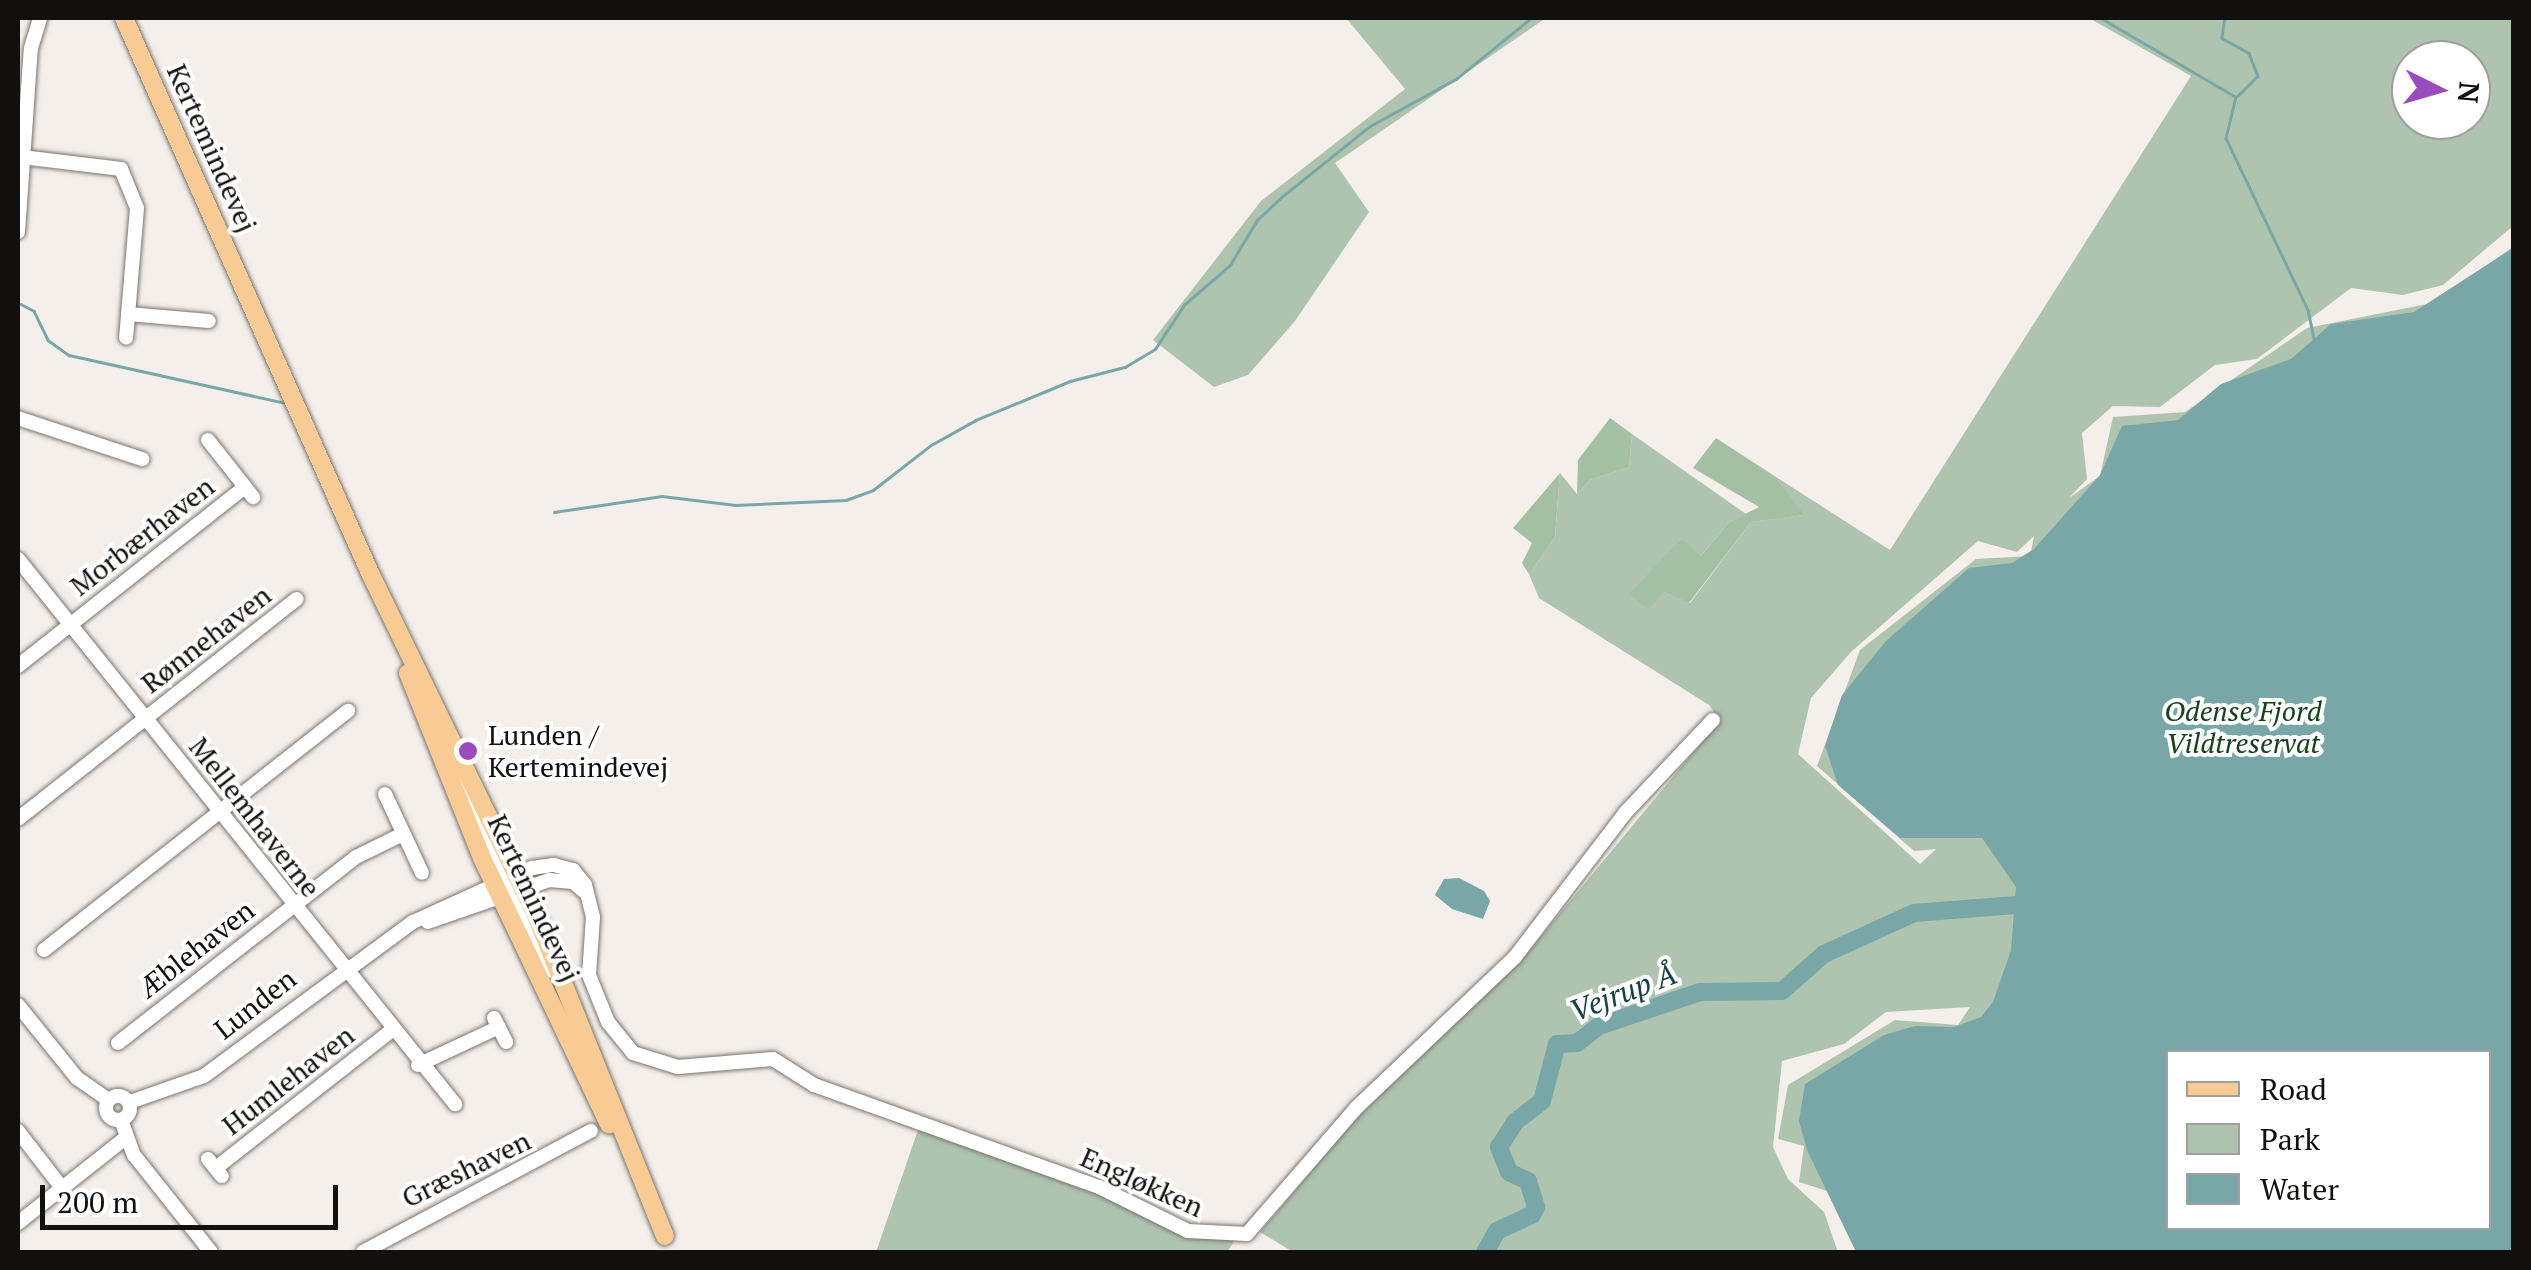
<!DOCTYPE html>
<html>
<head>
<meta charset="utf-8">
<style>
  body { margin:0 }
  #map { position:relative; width:2531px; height:1270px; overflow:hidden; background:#f4efea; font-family:"PT Serif",serif }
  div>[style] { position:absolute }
  .green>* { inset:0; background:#afc4af }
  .forest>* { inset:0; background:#a4c0a4 }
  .water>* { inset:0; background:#79a7a7 }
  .stream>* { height:2.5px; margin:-1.25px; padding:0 1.25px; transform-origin:1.25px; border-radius:1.25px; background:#79a7a7 }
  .river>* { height:18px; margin:-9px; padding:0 9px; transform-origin:9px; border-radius:9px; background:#79a7a7 }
  .roads { filter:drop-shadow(0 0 2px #7a7571) drop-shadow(0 0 2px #7a7571) }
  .minor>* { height:14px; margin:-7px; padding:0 7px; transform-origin:7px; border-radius:7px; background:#fff }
  .minor>.ring { margin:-7px; padding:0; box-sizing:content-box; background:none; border:14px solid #fff; border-radius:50% }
  .major>* { height:18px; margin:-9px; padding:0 9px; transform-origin:9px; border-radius:9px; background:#f8cb95 }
  .dots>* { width:28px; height:28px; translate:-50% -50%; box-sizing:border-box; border:5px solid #fff; border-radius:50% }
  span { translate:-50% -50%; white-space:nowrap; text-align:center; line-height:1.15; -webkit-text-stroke:8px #fff; paint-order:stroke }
  .street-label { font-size:28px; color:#12100e }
  .park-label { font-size:28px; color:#17411c; font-style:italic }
  .poi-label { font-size:28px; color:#12100e }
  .left { translate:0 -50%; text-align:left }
  .water-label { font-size:30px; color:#174243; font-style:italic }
  .frame { position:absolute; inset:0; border:20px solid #12100e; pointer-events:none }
  .legend { position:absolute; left:2166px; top:1050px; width:325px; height:180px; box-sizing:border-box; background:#fff; border:2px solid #a09f9f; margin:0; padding:12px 18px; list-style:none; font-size:30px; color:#12100e }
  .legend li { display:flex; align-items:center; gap:20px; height:50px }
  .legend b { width:50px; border:2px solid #a09f9f }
  .north { position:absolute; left:2391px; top:40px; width:100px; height:100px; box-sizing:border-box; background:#fff; border:2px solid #a09f9f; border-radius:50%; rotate:95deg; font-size:28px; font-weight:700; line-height:40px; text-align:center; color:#12100e }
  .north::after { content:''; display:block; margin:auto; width:35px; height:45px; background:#9a4bbc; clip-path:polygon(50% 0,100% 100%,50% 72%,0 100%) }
  .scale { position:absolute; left:40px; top:1185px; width:298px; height:45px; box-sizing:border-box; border:5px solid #12100e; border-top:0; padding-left:12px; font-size:30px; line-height:35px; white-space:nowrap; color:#12100e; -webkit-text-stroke:8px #fff; paint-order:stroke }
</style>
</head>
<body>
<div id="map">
  <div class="green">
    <div style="clip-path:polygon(1346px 18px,1546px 18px,1335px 163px,1369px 212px,1295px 321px,1248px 375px,1214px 387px,1153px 340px,1261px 201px,1405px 89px)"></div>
    <div style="clip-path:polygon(evenodd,2089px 18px,2513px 18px,2513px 226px,2443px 285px,2403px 295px,2351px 288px,2257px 359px,2215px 365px,2160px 407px,2113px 406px,2082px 433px,2087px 479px,2069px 498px,2100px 476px,2113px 417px,2185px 412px,2307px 328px,2432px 303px,2513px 247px,2513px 1252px,1860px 1252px,1833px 1193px,1799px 1182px,1804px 1146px,1778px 1139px,1788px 1085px,1895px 1020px,1958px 1025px,1970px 1007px,1886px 1012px,1844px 1044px,1782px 1061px,1773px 1147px,1788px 1179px,1824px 1212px,1838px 1252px,1293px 1252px,1260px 1232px,1356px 1118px,1523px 958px,1720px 720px,1709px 705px,1539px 598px,1529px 574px,1555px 537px,1560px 473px,1577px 494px,1590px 480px,1629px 467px,1632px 434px,1746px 514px,1729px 522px,1700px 557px,1680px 539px,1664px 592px,1690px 603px,1751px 522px,1803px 515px,1776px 477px,1890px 550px,2191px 76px,2089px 18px,2411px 60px,2471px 60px,2471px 120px,2411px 120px,2411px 60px,2089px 18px,2034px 536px,2030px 556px,1976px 559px,1860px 650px,1817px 766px,1914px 851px,1936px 849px,1920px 864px,1798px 754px,1811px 698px,1851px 652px,1978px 541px,2017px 552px,2034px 536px,2089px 18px,2168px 1052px,2488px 1052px,2488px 1228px,2168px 1228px,2168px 1052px)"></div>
    <div style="clip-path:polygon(919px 1127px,1084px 1184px,1187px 1236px,1235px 1240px,1227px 1252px,876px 1252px)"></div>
  </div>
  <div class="forest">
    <div style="clip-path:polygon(1610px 418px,1632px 434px,1629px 467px,1590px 480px,1577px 494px,1578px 460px)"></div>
    <div style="clip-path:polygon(1716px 438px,1776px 477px,1804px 515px,1751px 522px,1689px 603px,1664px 592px,1648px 609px,1629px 594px,1681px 539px,1701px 556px,1729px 522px,1759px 507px,1693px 468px)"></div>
    <div style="clip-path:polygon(1560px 473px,1555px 537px,1529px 574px,1522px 563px,1532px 543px,1513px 528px)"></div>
  </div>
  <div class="water">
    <div style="clip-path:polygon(evenodd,2513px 248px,2513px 1252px,1856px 1252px,1807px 1150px,1799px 1121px,1805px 1084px,1884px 1035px,1915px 1026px,1954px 1027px,1981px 1017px,1993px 1002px,2011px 950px,2016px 887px,1982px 838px,1900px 838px,1838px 785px,1825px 746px,1842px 695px,1886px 641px,1969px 568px,2012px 563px,2034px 549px,2100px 475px,2122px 426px,2178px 420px,2221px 384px,2291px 359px,2331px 324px,2414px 312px,2513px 248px,2168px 1052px,2488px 1052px,2488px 1228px,2168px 1228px,2168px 1052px)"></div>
    <div style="clip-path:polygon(1459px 878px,1484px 891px,1490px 901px,1483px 919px,1452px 909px,1435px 895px,1444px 879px)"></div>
  </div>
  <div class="stream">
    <div style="left:2101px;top:18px;width:156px;rotate:30.3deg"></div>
    <div style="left:2236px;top:97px;width:42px;rotate:103.7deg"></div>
    <div style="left:2226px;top:138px;width:191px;rotate:64.5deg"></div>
    <div style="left:2308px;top:310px;width:29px;rotate:78deg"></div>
    <div style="left:2225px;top:18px;width:20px;rotate:99deg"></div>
    <div style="left:2222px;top:38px;width:31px;rotate:29deg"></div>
    <div style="left:2249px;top:53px;width:25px;rotate:69deg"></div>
    <div style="left:2258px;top:76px;width:28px;rotate:135deg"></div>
    <div style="left:21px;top:304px;width:15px;rotate:28deg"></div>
    <div style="left:34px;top:311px;width:32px;rotate:64deg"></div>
    <div style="left:48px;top:340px;width:26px;rotate:36deg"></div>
    <div style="left:69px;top:355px;width:222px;rotate:12.5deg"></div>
    <div style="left:554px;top:512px;width:109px;rotate:-8.4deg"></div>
    <div style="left:662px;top:496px;width:74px;rotate:7deg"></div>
    <div style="left:735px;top:505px;width:111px;rotate:-2.6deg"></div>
    <div style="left:846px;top:500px;width:29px;rotate:-20deg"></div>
    <div style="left:873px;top:490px;width:73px;rotate:-37.8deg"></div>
    <div style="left:931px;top:445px;width:51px;rotate:-29.1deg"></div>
    <div style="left:976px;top:420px;width:102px;rotate:-22.5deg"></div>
    <div style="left:1070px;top:381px;width:57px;rotate:-14.3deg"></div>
    <div style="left:1125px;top:367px;width:35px;rotate:-31deg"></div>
    <div style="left:1155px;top:349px;width:53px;rotate:-56.6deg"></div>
    <div style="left:1184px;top:305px;width:61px;rotate:-41deg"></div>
    <div style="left:1230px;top:265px;width:52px;rotate:-59deg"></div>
    <div style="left:1257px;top:220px;width:35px;rotate:-43deg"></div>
    <div style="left:1283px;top:196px;width:112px;rotate:-38.8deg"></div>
    <div style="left:1370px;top:126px;width:98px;rotate:-28.7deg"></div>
    <div style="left:1456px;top:79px;width:97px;rotate:-39.1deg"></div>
  </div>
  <div class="river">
    <div style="left:1485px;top:1252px;width:24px;rotate:-60deg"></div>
    <div style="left:1497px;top:1231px;width:38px;rotate:-25deg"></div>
    <div style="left:1532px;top:1215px;width:9px;rotate:-63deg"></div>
    <div style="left:1536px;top:1207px;width:27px;rotate:-107deg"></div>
    <div style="left:1528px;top:1181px;width:21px;rotate:-155deg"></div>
    <div style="left:1509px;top:1172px;width:27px;rotate:-112deg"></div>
    <div style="left:1499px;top:1147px;width:30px;rotate:-57deg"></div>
    <div style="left:1515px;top:1122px;width:34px;rotate:-38deg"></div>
    <div style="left:1542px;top:1101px;width:59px;rotate:-75.3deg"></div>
    <div style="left:1557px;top:1044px;width:20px;rotate:-3deg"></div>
    <div style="left:1577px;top:1043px;width:28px;rotate:-38deg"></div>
    <div style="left:1599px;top:1026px;width:107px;rotate:-18.6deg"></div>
    <div style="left:1700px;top:992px;width:82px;rotate:-0.7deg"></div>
    <div style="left:1782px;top:991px;width:56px;rotate:-41.4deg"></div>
    <div style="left:1824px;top:954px;width:99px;rotate:-24.5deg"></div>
    <div style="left:1914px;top:913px;width:102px;rotate:-4.5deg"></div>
  </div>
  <div class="roads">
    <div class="minor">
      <div style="left:22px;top:157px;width:100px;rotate:6.9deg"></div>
      <div style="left:121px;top:169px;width:42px;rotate:67.7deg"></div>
      <div style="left:137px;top:208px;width:130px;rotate:94.8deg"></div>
      <div style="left:18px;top:232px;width:184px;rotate:-86deg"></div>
      <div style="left:31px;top:48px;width:31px;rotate:-73deg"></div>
      <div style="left:128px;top:314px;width:81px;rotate:4.9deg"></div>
      <div style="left:18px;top:418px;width:131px;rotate:18.3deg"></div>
      <div style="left:208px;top:440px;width:73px;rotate:51.7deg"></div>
      <div style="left:18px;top:559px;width:699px;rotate:51.28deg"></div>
      <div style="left:18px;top:666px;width:289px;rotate:-38.3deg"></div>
      <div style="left:460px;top:781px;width:113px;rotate:63.7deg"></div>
      <div style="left:385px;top:794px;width:87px;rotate:64.9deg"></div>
      <div style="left:18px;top:819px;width:355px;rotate:-38.3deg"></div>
      <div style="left:496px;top:885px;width:20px;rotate:33deg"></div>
      <div style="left:513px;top:896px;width:83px;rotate:64.4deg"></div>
      <div style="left:428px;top:922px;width:128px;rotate:-19.1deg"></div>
      <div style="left:549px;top:880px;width:24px;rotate:5deg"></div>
      <div style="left:573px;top:882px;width:16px;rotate:40deg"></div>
      <div style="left:44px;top:950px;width:387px;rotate:-38.2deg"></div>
      <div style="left:18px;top:1005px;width:94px;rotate:51.1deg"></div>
      <div style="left:77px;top:1078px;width:38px;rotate:35deg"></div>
      <div style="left:494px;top:1018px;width:27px;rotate:63deg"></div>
      <div style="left:118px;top:1043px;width:302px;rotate:-38deg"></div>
      <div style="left:356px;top:857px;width:52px;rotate:-26.1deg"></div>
      <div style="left:418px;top:1065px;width:89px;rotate:-25.1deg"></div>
      <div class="ring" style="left:106px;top:1096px;width:10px;height:10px"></div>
      <div style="left:130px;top:1102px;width:78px;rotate:-19.4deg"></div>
      <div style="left:204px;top:1076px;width:260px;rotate:-36.4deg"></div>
      <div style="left:413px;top:922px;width:131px;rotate:-24.4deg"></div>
      <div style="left:532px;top:868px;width:22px;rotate:-8deg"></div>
      <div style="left:554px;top:865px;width:20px;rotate:15deg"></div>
      <div style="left:573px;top:870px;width:19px;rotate:51deg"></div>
      <div style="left:585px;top:885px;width:33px;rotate:76deg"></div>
      <div style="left:593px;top:917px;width:58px;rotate:93.9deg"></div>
      <div style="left:589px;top:975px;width:51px;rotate:68deg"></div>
      <div style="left:608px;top:1022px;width:40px;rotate:51deg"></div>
      <div style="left:633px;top:1053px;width:47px;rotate:17.3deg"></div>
      <div style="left:678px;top:1067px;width:95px;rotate:-4.8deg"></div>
      <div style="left:773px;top:1059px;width:49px;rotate:32.4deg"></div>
      <div style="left:814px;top:1085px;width:303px;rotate:19.7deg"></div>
      <div style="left:1099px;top:1187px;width:99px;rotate:26.3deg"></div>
      <div style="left:1188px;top:1231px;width:59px;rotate:2.9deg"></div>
      <div style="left:1247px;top:1234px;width:167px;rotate:-49.1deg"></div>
      <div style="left:1356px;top:1108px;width:219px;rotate:-43.5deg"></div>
      <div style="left:1515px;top:957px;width:181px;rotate:-52.6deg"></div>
      <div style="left:1625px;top:813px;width:128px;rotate:-46.6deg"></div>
      <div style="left:121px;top:1120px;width:37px;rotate:70deg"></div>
      <div style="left:134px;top:1155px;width:124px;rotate:51.6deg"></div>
      <div style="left:18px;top:1131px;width:72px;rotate:52.3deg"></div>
      <div style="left:208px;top:1159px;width:22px;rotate:51deg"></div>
      <div style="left:216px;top:1168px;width:222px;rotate:-38.1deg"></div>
      <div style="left:18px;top:1223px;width:135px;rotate:-38.4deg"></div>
      <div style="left:363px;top:1252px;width:258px;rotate:-28deg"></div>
    </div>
    <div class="major">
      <div style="left:124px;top:18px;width:609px;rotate:66.09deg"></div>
      <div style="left:371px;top:575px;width:376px;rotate:64.1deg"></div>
      <div style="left:535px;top:913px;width:348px;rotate:68.1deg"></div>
      <div style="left:408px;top:673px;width:199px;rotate:68.2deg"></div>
      <div style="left:482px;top:858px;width:295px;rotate:64.5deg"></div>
    </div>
  </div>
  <div class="dots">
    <div style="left:468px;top:751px;background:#9a4bbc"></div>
  </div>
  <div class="street-label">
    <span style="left:212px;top:148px;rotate:66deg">Kertemindevej</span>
    <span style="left:142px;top:536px;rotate:-38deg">Morbærhaven</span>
    <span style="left:206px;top:639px;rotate:-38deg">Rønnehaven</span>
    <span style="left:255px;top:817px;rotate:52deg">Mellemhaverne</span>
    <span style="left:534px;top:898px;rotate:65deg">Kertemindevej</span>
    <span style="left:196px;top:949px;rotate:-38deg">Æblehaven</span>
    <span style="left:255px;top:1004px;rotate:-38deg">Lunden</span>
    <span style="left:288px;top:1080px;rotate:-38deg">Humlehaven</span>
    <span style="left:466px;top:1169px;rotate:-26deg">Græshaven</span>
    <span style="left:1142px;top:1182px;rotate:24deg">Engløkken</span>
  </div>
  <div class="park-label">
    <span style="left:2243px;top:727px">Odense Fjord<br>Vildtreservat</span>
  </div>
  <div class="poi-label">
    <span class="left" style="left:488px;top:751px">Lunden /<br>Kertemindevej</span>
  </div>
  <div class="water-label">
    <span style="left:1623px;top:992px;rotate:-21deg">Vejrup Å</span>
  </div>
  <div class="frame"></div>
  <ul class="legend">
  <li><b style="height:12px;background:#f8cb95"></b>Road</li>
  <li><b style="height:28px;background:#afc4af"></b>Park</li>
  <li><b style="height:28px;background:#79a7a7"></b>Water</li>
  </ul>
  <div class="north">N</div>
  <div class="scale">200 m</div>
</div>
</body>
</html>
